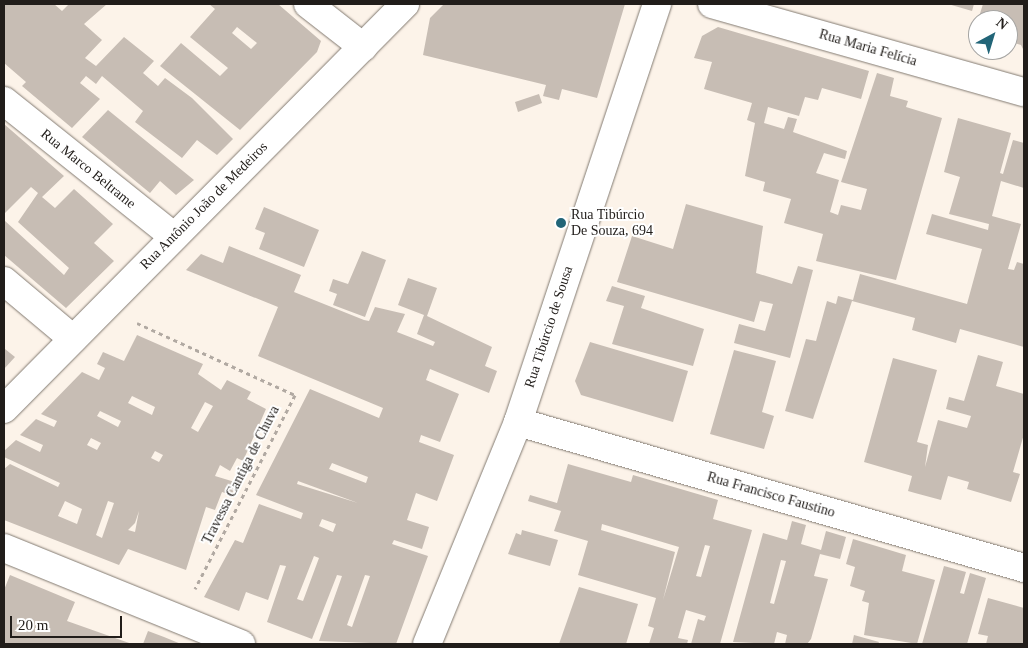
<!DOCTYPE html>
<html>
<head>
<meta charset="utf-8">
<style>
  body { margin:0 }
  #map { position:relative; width:1028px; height:648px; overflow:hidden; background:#fcf3e9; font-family:Georgia,serif }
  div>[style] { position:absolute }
  .building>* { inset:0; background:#c7bdb4 }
  .path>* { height:3px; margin-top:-1.5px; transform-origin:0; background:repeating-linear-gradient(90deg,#b1a9a2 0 4px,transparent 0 8px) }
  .roads { filter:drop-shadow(0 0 1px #827a71) drop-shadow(0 0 1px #827a71) }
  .minor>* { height:28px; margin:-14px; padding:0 14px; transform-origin:14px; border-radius:14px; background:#fff }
  .major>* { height:28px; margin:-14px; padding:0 14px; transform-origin:14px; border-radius:14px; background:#fff }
  .dots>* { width:14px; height:14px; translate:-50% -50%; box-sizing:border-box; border:2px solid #fff; border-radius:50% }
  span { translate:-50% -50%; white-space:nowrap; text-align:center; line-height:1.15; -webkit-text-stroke:4px #fff; paint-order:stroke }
  .street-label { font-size:14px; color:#211d1a }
  .poi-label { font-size:14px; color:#211d1a }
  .left { translate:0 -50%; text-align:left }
  .frame { position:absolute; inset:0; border:5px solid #211d1a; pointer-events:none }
  .north { position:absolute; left:968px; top:10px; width:50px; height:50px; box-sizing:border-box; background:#fff; border:1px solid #a6a5a3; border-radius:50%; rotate:39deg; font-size:14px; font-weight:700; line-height:20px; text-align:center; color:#211d1a }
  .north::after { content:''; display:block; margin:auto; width:18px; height:22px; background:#226578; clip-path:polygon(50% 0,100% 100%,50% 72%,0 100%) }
  .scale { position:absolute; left:10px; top:616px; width:112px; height:22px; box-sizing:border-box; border:2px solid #211d1a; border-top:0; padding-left:6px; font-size:15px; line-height:18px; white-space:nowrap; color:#211d1a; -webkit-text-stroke:4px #fff; paint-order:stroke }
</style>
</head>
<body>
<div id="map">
  <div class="building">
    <div style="clip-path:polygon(4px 4px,54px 4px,62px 11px,69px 4px,107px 4px,84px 24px,102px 40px,85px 58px,96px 66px,124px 37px,154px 61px,143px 73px,158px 86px,165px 78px,192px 98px,233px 139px,217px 155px,197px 140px,182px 158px,135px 122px,143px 111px,102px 76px,96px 84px,86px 76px,80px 83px,100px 99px,72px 128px,22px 86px,26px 82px,4px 63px)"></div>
    <div style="clip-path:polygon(evenodd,209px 4px,278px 4px,321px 41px,317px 52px,240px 130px,160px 66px,181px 43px,220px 76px,228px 68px,190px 37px,215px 9px,209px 4px,237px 27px,257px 43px,251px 49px,232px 33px,237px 27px)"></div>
    <div style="clip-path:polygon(444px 4px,625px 4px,597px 98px,562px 89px,559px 100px,543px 96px,546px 85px,423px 55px,430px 18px)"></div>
    <div style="clip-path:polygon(948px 4px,974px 4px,972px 11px)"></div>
    <div style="clip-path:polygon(983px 4px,1024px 4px,1024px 51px,1021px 45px,1008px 41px,1008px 20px,978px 20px)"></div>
    <div style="clip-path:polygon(718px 27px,869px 71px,861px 99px,822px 88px,818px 100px,805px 97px,799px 116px,768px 107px,764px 123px,784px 129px,788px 117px,797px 119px,793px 132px,847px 151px,845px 159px,824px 153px,816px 173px,839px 180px,830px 212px,838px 215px,841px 205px,861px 210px,867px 189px,841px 182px,877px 73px,894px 78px,890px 96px,908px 101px,906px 107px,942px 118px,896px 280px,816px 261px,823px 234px,784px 223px,791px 199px,763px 191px,765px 182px,745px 176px,755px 123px,747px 120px,752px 103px,704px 89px,712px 62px,694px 58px,702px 36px)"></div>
    <div style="clip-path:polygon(539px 94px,542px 103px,518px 112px,515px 102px)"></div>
    <div style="clip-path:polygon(108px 110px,194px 180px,176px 195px,160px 181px,150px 193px,82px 137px)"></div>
    <div style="clip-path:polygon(958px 118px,1011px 133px,1000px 173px,1003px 174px,1013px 140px,1024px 143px,1024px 188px,1001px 181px,992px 216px,1021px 224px,1008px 269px,1014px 270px,1017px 262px,1024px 264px,1024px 347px,960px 329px,956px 343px,912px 330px,915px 318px,852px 301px,813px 419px,785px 411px,806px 339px,816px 341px,827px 301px,836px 304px,838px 296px,853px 300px,860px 274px,967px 304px,982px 249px,926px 234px,932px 214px,988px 230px,989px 224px,949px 214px,960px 177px,944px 172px)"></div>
    <div style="clip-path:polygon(4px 124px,64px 176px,42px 197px,55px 208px,74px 189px,113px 224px,94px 243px,114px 261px,66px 308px,4px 255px,4px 220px,64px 275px,69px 268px,18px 222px,38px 193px,31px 187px,4px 214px)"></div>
    <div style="clip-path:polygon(686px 204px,763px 226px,756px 273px,792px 284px,798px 266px,813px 270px,790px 358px,734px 343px,739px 324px,765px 331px,773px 304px,760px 301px,754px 322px,617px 282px,632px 236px,673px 249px)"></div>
    <div style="clip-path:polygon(264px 207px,319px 230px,304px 267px,259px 249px,265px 233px,255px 229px)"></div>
    <div style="clip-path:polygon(evenodd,229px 246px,301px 275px,294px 292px,364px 320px,369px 321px,375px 307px,405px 314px,397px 332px,433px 346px,435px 342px,417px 334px,424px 315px,398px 305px,408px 278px,437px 288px,427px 316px,492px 347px,485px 366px,497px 371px,489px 393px,430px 369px,426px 380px,459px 394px,440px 442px,421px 435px,419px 442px,454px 455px,437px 501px,416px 493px,407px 520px,429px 527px,422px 549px,394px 540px,392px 544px,428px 556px,396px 644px,319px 641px,342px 576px,337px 575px,312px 639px,267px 622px,286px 566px,280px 565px,268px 600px,246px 592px,239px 611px,204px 597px,235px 540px,243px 543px,259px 504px,301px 519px,303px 513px,256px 495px,310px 389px,379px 418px,383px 408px,258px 356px,278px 307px,186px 270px,201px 254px,223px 263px,229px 246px,332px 463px,368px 477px,366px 483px,329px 469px,332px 463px,229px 246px,298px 481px,358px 503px,297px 484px,298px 481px,229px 246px,322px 519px,336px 524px,333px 532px,319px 526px,322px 519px,229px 246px,314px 556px,319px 558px,303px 601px,297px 599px,314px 556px,229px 246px,365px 575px,370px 576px,352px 627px,347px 625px,365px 575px)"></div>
    <div style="clip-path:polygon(362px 251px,386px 260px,365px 317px,333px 305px,337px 294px,329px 291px,333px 279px,348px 284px)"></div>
    <div style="clip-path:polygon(612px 286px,645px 296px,641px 308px,704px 329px,693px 366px,612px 344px,624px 306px,606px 301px)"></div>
    <div style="clip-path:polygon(evenodd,137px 335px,203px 364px,198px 374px,221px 390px,227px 380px,251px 392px,247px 399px,266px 409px,243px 461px,237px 458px,230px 471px,220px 465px,215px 476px,238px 483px,231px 495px,222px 492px,215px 510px,206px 507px,186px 570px,128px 549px,119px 565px,4px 520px,4px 469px,10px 464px,58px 487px,60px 483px,4px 457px,4px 451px,16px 440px,40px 452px,43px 445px,20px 435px,36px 419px,54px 427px,57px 421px,41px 414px,82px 372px,99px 380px,105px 368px,97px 364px,103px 352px,124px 361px,137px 335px,132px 396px,155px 407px,152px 415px,128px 403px,132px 396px,137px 335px,205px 402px,213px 406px,198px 432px,191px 428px,205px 402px,137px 335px,100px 411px,121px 421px,118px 427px,97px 416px,100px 411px,137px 335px,91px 438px,101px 443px,97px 450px,87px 445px,91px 438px,137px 335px,155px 451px,163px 455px,159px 462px,151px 458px,155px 451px,137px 335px,65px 501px,82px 509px,77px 524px,58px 516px,65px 501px,137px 335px,108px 501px,114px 503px,102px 538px,96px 535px,108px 501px,137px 335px,139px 511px,135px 532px,128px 530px,135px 523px,139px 511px)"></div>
    <div style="clip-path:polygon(590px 342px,688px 371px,673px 422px,581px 395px,575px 381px)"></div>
    <div style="clip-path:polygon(5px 349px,15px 357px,4px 369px,4px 351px)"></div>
    <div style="clip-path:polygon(734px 350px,776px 361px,762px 412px,774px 416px,764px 449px,710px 434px)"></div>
    <div style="clip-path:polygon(978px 355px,1003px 362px,996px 386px,1024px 394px,1024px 434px,1013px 472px,1020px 474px,1011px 502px,967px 489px,969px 482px,948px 476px,941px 500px,915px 493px,908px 491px,912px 476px,864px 462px,893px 358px,937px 370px,917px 442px,928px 445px,925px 467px,938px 420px,967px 428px,971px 416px,946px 409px,949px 397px,964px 401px)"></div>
    <div style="clip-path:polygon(evenodd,568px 464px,631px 482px,633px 475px,718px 500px,713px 519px,752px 530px,720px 644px,691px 644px,698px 619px,704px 621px,706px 616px,686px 610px,678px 638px,688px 640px,687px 644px,649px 644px,654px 628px,648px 626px,656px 598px,578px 575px,588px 541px,554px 531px,561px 511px,528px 501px,530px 495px,557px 503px,568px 464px,602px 524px,679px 547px,663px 600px,675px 552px,601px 530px,602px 524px,568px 464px,705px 545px,710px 546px,701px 577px,696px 576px,705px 545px)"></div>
    <div style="clip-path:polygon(evenodd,792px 521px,806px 525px,801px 544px,821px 550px,826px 531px,846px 537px,840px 559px,820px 554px,814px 576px,828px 579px,811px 639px,807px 644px,785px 644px,787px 635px,777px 632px,774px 644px,733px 642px,763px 533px,787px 540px,792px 521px,781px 560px,786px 561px,774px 604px,770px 603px,781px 560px)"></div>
    <div style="clip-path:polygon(522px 530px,558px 540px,550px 566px,508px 554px,516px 533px,521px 535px)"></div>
    <div style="clip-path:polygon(853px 539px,906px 555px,902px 571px,935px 580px,917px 644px,864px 635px,869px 603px,862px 601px,865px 591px,850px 586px,855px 567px,846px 564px)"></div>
    <div style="clip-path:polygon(944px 566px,966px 572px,960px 593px,964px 594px,970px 573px,986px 578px,967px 644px,922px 644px)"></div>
    <div style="clip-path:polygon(10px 575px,75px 602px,67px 621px,132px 644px,4px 644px,4px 590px)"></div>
    <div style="clip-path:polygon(579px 587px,638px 604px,626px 644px,559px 644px)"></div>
    <div style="clip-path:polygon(988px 598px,1024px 608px,1024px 644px,986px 644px,988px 636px,978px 634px)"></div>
    <div style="clip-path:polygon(148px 631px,164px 637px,181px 644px,143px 644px)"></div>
    <div style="clip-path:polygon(854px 635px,879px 642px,878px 644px,852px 644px)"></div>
  </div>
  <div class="path">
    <div style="left:137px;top:323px;width:174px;rotate:24.5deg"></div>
    <div style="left:295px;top:395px;width:218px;rotate:117.3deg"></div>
  </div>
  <div class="roads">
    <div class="minor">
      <div style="left:308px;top:4px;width:70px;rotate:38deg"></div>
      <div style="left:712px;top:4px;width:324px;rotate:15.8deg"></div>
      <div style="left:4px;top:101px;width:216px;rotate:38.6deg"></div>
      <div style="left:4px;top:281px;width:90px;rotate:40deg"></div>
      <div style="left:4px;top:409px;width:570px;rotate:-45.28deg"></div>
      <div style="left:518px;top:422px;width:527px;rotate:16.09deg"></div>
      <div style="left:4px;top:548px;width:256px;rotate:22.1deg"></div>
    </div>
    <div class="major">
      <div style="left:427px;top:644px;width:240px;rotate:-67.7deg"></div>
      <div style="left:518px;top:422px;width:441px;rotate:-71.6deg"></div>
    </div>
  </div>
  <div class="dots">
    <div style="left:561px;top:223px;background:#226578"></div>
  </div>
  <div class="street-label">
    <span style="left:868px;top:48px;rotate:16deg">Rua Maria Felícia</span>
    <span style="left:88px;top:169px;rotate:39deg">Rua Marco Beltrame</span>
    <span style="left:204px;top:206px;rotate:-45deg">Rua Antônio João de Medeiros</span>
    <span style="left:549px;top:327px;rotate:-72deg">Rua Tibúrcio de Sousa</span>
    <span style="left:241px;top:475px;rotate:-63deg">Travessa Cantiga de Chuva</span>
    <span style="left:771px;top:495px;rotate:16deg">Rua Francisco Faustino</span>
  </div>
  <div class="poi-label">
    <span class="left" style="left:571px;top:223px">Rua Tibúrcio<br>De Souza, 694</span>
  </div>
  <div class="frame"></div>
  <div class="north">N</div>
  <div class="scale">20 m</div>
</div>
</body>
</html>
